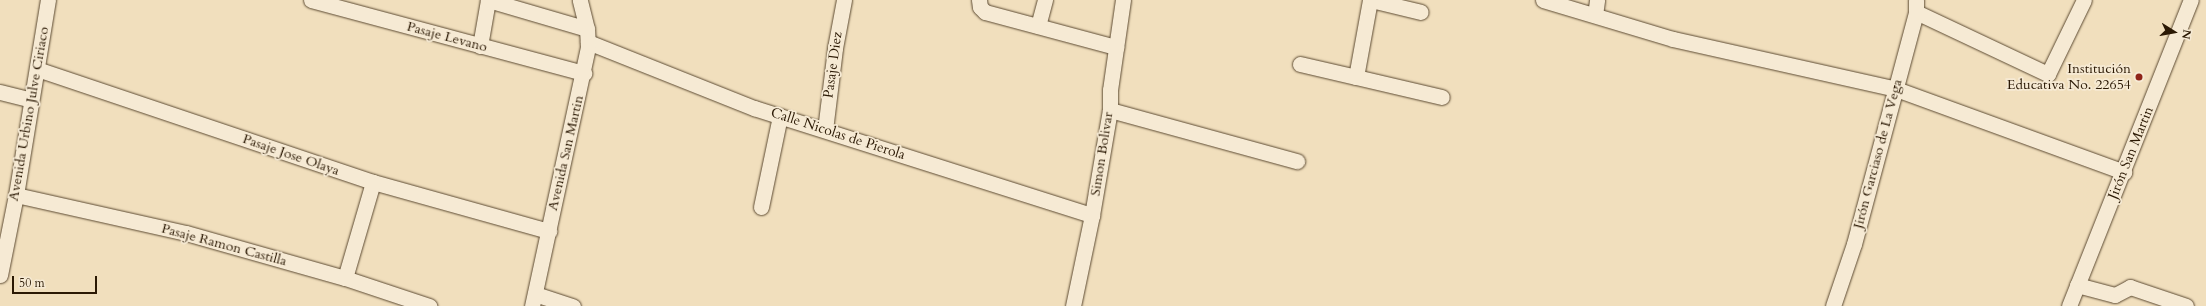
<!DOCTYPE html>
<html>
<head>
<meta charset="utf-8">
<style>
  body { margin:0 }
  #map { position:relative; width:2206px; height:306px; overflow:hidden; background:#f1dfbd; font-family:Cardo,serif }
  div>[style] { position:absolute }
  .roads { filter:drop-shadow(0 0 1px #5c4a32) drop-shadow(0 0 1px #5c4a32) }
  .minor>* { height:15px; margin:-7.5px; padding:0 7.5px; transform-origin:7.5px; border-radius:7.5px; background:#f6ead4 }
  .dots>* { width:11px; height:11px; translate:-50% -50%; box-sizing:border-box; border:2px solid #f6ead4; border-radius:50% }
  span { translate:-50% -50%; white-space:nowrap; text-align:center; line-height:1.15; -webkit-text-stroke:3.5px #f6ead4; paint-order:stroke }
  .street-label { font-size:14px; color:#2b1904 }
  .poi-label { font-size:14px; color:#2b1904 }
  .right { translate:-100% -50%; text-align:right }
  .north { position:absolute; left:2154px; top:12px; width:40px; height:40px; -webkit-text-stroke:3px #f6ead4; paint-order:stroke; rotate:101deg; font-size:11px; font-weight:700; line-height:16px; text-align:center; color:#2b1904 }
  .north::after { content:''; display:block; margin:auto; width:14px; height:18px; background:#2b1904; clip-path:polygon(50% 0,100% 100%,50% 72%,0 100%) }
  .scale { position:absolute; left:12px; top:276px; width:85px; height:18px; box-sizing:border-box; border:2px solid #2b1904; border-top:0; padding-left:5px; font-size:12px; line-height:14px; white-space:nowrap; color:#2b1904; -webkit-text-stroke:3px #f6ead4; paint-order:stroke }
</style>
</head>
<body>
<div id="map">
  <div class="roads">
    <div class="minor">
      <div style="left:311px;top:0;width:283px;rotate:15deg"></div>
      <div style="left:979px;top:0;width:7px;rotate:82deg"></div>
      <div style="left:980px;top:7px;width:7px;rotate:45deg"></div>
      <div style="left:985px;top:12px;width:136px;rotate:15deg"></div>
      <div style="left:1370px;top:0;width:78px;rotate:100.3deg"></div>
      <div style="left:1356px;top:77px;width:88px;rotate:13.1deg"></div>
      <div style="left:1371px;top:0;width:51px;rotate:13.5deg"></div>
      <div style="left:1543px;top:0;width:136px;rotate:16.7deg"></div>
      <div style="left:1673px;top:39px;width:229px;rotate:12.6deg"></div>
      <div style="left:1896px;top:89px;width:243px;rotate:20deg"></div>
      <div style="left:1916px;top:12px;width:146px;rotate:25.2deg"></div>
      <div style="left:2048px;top:74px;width:82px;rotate:-64.1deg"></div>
      <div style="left:1595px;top:15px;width:15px;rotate:-82deg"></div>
      <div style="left:1038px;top:26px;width:27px;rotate:-75deg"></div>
      <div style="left:588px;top:42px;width:179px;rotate:21.7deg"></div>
      <div style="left:754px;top:108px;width:355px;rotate:17.6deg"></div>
      <div style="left:480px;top:46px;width:47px;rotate:-80.1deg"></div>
      <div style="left:488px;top:0;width:103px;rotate:16.3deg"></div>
      <div style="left:1300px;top:64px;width:57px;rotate:13.1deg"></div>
      <div style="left:37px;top:69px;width:354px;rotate:18.6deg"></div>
      <div style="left:373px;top:182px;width:183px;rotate:15.6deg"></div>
      <div style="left:0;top:92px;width:32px;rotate:14deg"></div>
      <div style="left:1110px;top:110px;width:194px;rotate:15.3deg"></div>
      <div style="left:825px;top:130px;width:83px;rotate:-83deg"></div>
      <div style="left:835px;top:48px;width:49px;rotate:-79.4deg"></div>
      <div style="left:16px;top:195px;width:174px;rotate:12.6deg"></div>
      <div style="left:186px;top:233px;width:165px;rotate:15.8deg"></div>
      <div style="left:345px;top:278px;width:89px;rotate:18.4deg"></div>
      <div style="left:761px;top:207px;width:93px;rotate:-78.2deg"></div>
      <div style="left:0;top:275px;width:82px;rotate:-78.7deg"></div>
      <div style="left:16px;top:195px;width:198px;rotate:-80.7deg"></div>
      <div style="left:345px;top:278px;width:100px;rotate:-73.7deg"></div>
      <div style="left:2077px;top:285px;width:39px;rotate:15deg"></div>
      <div style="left:2115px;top:295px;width:17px;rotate:-28deg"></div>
      <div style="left:2130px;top:287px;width:59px;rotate:18.7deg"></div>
      <div style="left:535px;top:294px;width:40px;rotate:18deg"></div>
      <div style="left:532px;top:306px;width:265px;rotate:-77.8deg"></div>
      <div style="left:588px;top:47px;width:18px;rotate:-93deg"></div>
      <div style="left:587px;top:29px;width:30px;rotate:-104deg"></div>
      <div style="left:1073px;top:306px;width:93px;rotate:-78.2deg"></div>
      <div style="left:1092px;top:215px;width:107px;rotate:-80.3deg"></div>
      <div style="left:1110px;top:110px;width:20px;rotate:-90deg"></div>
      <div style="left:1110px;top:90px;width:91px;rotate:-81.8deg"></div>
      <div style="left:1833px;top:306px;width:65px;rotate:-71.3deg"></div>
      <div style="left:1854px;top:244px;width:240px;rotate:-75deg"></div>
      <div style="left:1916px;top:12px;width:12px;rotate:-90deg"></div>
      <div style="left:2069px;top:306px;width:329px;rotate:-68.3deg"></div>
    </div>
  </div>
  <div class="dots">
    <div style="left:2139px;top:77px;background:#8f2418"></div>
  </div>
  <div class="street-label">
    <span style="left:447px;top:37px;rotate:15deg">Pasaje Levano</span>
    <span style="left:833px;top:65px;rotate:-82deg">Pasaje Diez</span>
    <span style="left:29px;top:114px;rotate:-80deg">Avenida Urbino Julve Ciriaco</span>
    <span style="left:838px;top:134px;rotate:18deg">Calle Nicolas de Pierola</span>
    <span style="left:566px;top:153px;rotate:-77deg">Avenida San Martin</span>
    <span style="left:2131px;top:153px;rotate:-68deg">Jirón San Martin</span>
    <span style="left:1102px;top:154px;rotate:-81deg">Simon Bolivar</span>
    <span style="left:1878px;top:154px;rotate:-75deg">Jirón Garciaso de La Vega</span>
    <span style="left:291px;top:155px;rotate:19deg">Pasaje Jose Olaya</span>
    <span style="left:224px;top:245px;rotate:15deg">Pasaje Ramon Castilla</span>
  </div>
  <div class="poi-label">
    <span class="right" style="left:2131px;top:77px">Institución<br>Educativa No. 22654</span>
  </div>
  <div class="north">N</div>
  <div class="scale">50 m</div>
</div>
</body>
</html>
